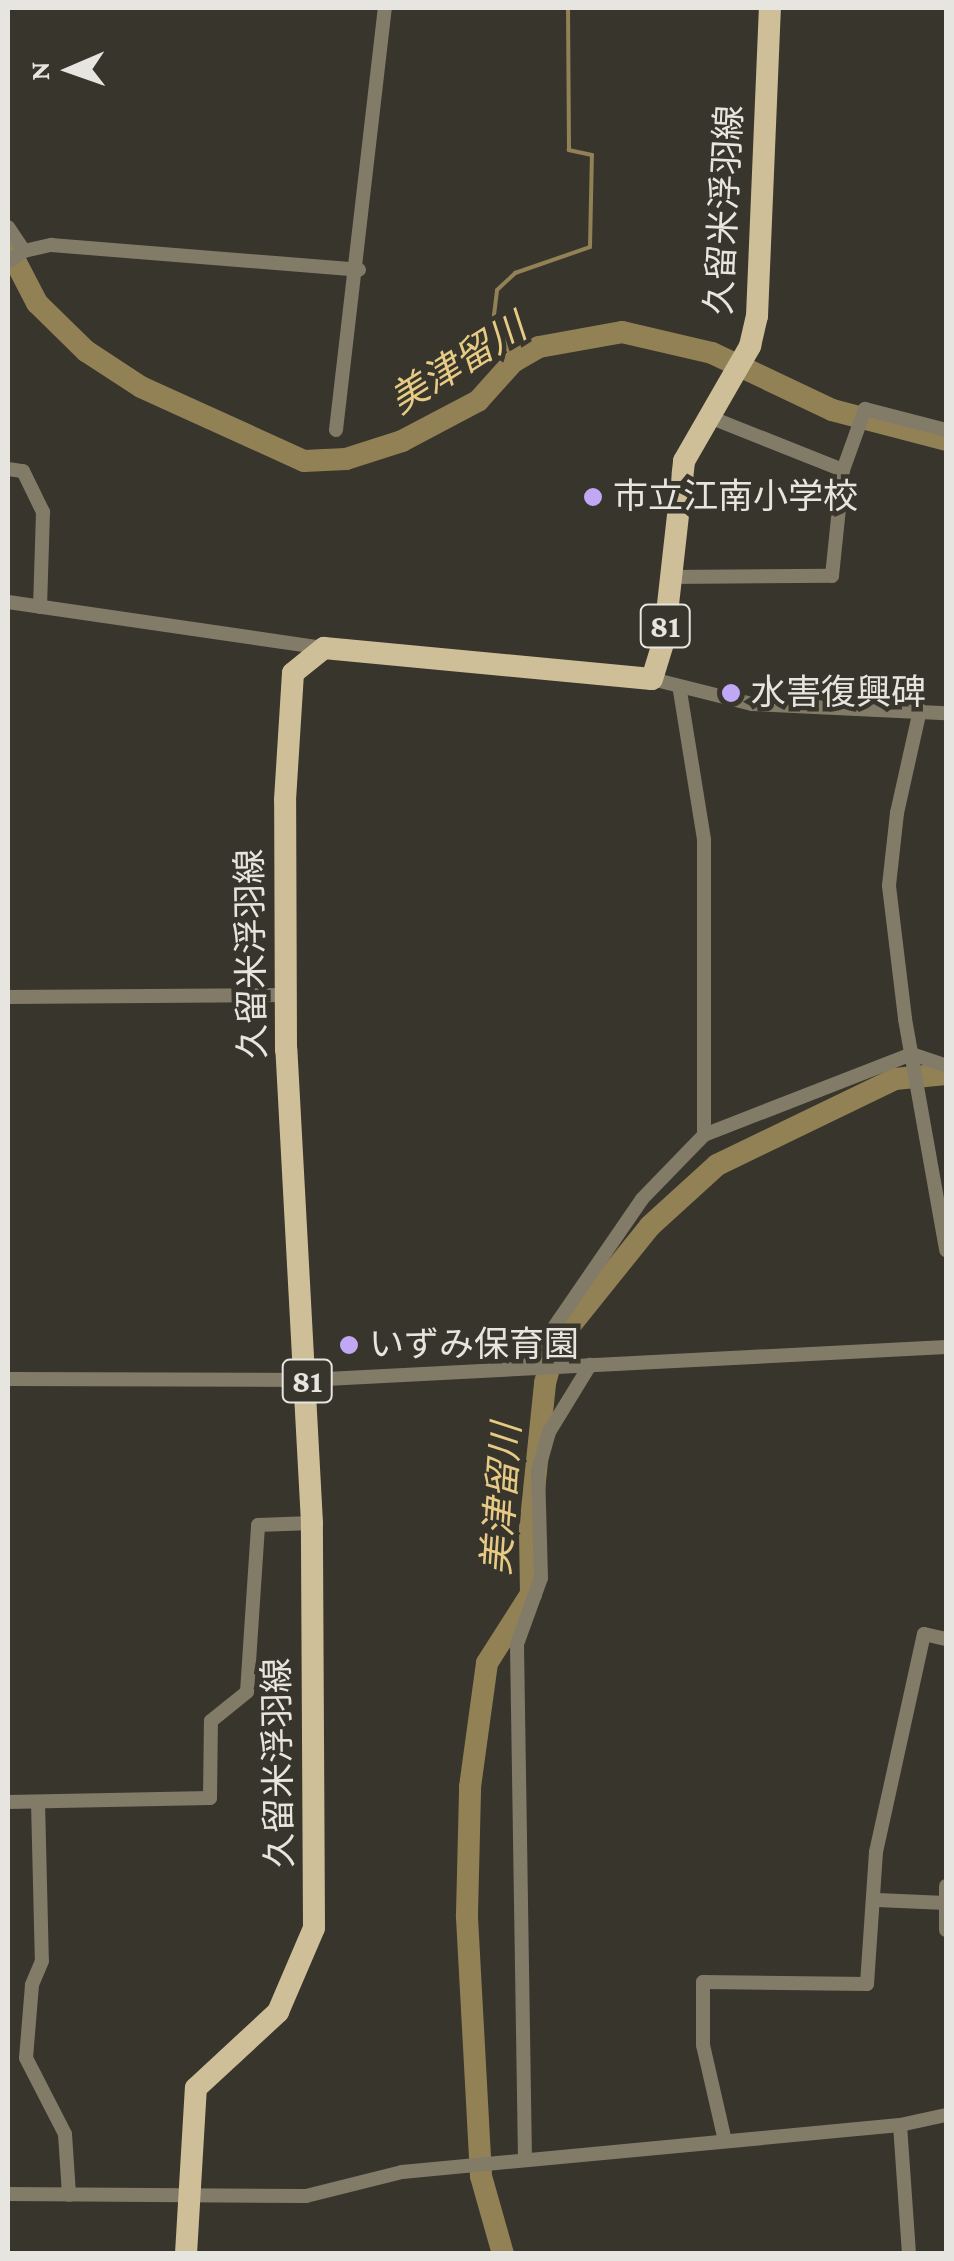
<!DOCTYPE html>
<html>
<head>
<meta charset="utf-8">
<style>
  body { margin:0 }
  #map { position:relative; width:954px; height:2261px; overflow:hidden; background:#38352c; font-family:"Crimson Pro","Noto Sans JP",serif }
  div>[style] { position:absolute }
  .stream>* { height:4px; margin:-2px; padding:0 2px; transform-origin:2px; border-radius:2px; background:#938156 }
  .river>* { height:22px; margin:-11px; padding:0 11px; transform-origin:11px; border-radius:11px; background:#938156 }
  .minor>* { height:14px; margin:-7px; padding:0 7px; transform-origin:7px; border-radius:7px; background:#827b68 }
  .primary>* { height:22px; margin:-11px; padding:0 11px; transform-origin:11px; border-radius:11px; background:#cfbf99 }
  .dots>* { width:28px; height:28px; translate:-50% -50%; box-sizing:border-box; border:5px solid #38352c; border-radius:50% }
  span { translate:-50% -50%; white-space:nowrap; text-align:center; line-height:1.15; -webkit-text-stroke:9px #38352c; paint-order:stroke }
  .shield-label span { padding:2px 8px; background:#38352c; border:2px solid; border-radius:8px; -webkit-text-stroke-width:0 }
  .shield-label { font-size:32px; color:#e7e5df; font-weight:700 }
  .street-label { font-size:35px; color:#e7e5df }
  .poi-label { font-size:35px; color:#e7e5df }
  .left { translate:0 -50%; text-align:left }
  .water-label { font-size:38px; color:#e7cb85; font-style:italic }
  .frame { position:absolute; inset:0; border:10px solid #e7e5df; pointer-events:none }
  .north { position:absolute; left:20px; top:20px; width:100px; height:100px; -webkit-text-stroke:8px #38352c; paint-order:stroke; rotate:268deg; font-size:28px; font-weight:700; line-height:40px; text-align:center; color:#e7e5df }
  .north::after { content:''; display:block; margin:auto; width:35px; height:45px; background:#e7e5df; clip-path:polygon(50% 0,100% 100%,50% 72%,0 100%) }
</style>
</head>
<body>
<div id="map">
  <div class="stream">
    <div style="left:513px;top:362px;width:51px;rotate:-112deg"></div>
    <div style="left:494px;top:315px;width:25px;rotate:-83deg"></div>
    <div style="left:497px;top:290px;width:25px;rotate:-43deg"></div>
    <div style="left:515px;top:273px;width:79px;rotate:-19.1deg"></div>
    <div style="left:590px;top:247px;width:92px;rotate:-88.8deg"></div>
    <div style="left:592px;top:155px;width:24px;rotate:-168deg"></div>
    <div style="left:569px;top:150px;width:142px;rotate:-90.4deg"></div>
  </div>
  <div class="river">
    <div style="left:8px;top:247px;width:63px;rotate:62.6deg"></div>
    <div style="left:37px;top:303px;width:69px;rotate:44.4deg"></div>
    <div style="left:86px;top:351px;width:66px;rotate:33.2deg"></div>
    <div style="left:141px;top:387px;width:179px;rotate:24.4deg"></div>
    <div style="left:304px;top:461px;width:42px;rotate:-2.7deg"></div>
    <div style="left:346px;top:459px;width:59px;rotate:-17.8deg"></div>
    <div style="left:402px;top:441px;width:86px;rotate:-27.8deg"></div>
    <div style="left:478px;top:401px;width:52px;rotate:-48.1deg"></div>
    <div style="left:513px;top:362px;width:30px;rotate:-30deg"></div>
    <div style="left:539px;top:347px;width:84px;rotate:-10.2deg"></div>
    <div style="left:622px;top:332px;width:92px;rotate:13.1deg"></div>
    <div style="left:712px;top:353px;width:133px;rotate:25.4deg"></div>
    <div style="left:832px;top:410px;width:118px;rotate:14.7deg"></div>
    <div style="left:503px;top:2254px;width:81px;rotate:-105.8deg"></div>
    <div style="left:481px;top:2176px;width:262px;rotate:-93.1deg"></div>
    <div style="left:467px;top:1914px;width:127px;rotate:-88.6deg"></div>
    <div style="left:470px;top:1787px;width:125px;rotate:-82.2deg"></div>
    <div style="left:487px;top:1663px;width:82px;rotate:-57.5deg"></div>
    <div style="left:531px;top:1594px;width:65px;rotate:-90.9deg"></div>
    <div style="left:530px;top:1529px;width:147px;rotate:-84.1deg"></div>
    <div style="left:545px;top:1383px;width:41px;rotate:-74.6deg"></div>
    <div style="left:556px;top:1343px;width:150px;rotate:-51.2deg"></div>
    <div style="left:650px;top:1226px;width:91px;rotate:-42.3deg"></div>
    <div style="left:717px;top:1165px;width:198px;rotate:-25.8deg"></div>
    <div style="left:895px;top:1079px;width:51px;rotate:-5.6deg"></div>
  </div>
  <div class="minor">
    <div style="left:8px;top:227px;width:29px;rotate:56deg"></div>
    <div style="left:24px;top:251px;width:28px;rotate:-13deg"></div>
    <div style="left:51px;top:245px;width:309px;rotate:4.6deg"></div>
    <div style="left:8px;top:262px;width:19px;rotate:-35deg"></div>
    <div style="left:707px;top:416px;width:146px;rotate:21.7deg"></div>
    <div style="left:336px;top:430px;width:425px;rotate:-83.4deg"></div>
    <div style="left:8px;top:469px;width:15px;rotate:8deg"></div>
    <div style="left:23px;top:471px;width:46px;rotate:64deg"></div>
    <div style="left:43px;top:512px;width:95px;rotate:91.8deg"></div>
    <div style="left:670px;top:577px;width:162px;rotate:-0.4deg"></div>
    <div style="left:832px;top:576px;width:107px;rotate:-84.1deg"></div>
    <div style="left:843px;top:470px;width:65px;rotate:-70.2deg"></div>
    <div style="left:865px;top:409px;width:84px;rotate:14.5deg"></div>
    <div style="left:8px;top:602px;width:318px;rotate:8.3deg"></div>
    <div style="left:652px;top:679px;width:103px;rotate:14deg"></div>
    <div style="left:752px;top:704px;width:194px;rotate:2.7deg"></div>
    <div style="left:680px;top:691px;width:151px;rotate:80.8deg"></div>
    <div style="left:704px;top:840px;width:295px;rotate:90deg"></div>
    <div style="left:920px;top:710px;width:106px;rotate:102.6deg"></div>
    <div style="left:897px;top:813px;width:73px;rotate:96.3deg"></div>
    <div style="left:889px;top:886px;width:134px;rotate:83.1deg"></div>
    <div style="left:905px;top:1019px;width:235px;rotate:79.9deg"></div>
    <div style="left:8px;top:997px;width:281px;rotate:-0.4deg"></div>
    <div style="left:526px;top:1368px;width:205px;rotate:-55.5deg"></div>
    <div style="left:642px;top:1199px;width:89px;rotate:-45.9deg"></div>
    <div style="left:704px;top:1135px;width:223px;rotate:-21.3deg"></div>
    <div style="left:912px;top:1054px;width:36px;rotate:19deg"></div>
    <div style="left:8px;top:1379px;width:299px;rotate:0.2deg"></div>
    <div style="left:307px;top:1380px;width:640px;rotate:-2.96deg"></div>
    <div style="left:8px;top:1802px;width:202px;rotate:-1.1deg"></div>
    <div style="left:210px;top:1798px;width:77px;rotate:-89.3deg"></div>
    <div style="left:211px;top:1721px;width:46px;rotate:-38.9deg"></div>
    <div style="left:247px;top:1692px;width:167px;rotate:-86.2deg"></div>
    <div style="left:258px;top:1525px;width:54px;rotate:-2.1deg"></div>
    <div style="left:38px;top:1802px;width:159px;rotate:88.6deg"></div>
    <div style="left:42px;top:1961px;width:26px;rotate:113deg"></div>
    <div style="left:32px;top:1985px;width:73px;rotate:94.7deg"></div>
    <div style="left:26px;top:2058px;width:85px;rotate:62.8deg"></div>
    <div style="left:65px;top:2134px;width:61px;rotate:86.2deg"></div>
    <div style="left:946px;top:1886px;width:44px;rotate:90deg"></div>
    <div style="left:877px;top:1900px;width:69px;rotate:2.5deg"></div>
    <div style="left:900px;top:2125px;width:129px;rotate:86deg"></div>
    <div style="left:725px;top:2141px;width:98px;rotate:-102.9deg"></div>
    <div style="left:703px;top:2045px;width:63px;rotate:-90deg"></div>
    <div style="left:703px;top:1982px;width:164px;rotate:0.7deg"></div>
    <div style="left:867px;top:1984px;width:132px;rotate:-86.1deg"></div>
    <div style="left:876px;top:1852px;width:223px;rotate:-77.6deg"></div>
    <div style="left:924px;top:1634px;width:23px;rotate:13deg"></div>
    <div style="left:525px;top:2160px;width:516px;rotate:-90.89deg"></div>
    <div style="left:517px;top:1644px;width:70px;rotate:-70deg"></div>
    <div style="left:541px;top:1578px;width:107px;rotate:-91.6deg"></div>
    <div style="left:538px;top:1471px;width:41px;rotate:-74.2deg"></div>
    <div style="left:549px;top:1432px;width:79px;rotate:-58.5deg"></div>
    <div style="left:8px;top:2194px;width:298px;rotate:0.4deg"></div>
    <div style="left:306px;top:2196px;width:99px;rotate:-14deg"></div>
    <div style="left:402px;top:2172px;width:500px;rotate:-5.39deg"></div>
    <div style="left:900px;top:2125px;width:47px;rotate:-12.3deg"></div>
  </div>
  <div class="primary">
    <div style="left:186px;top:2254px;width:166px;rotate:-86.6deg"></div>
    <div style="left:196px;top:2088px;width:112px;rotate:-42.8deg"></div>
    <div style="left:278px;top:2012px;width:91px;rotate:-66.8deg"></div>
    <div style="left:314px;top:1928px;width:405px;rotate:-90.3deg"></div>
    <div style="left:312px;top:1523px;width:474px;rotate:-93.1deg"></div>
    <div style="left:286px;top:1050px;width:250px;rotate:-90.2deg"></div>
    <div style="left:285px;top:800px;width:127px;rotate:-86.4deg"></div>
    <div style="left:293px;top:673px;width:40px;rotate:-39deg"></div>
    <div style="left:324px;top:648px;width:329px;rotate:5.4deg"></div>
    <div style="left:652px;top:679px;width:41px;rotate:-72.9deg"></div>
    <div style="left:664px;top:640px;width:180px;rotate:-83.6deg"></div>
    <div style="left:684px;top:461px;width:133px;rotate:-60.1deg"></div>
    <div style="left:750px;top:346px;width:31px;rotate:-77deg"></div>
    <div style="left:757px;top:316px;width:308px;rotate:-87.6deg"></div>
  </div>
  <div class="dots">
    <div style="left:593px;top:497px;background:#c0a8f4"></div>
    <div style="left:731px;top:693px;background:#c0a8f4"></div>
    <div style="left:349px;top:1345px;background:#c0a8f4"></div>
  </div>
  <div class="shield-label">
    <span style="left:665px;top:626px">81</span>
    <span style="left:307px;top:1381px">81</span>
  </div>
  <div class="street-label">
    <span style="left:725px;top:210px;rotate:-87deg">久留米浮羽線</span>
    <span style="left:252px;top:954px;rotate:-91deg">久留米浮羽線</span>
    <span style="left:279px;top:1763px;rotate:-91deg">久留米浮羽線</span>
  </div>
  <div class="poi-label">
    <span class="left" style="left:613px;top:497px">市立江南小学校</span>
    <span class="left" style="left:751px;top:693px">水害復興碑</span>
    <span class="left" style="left:369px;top:1345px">いずみ保育園</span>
  </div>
  <div class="water-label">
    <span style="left:458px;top:364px;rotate:-32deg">美津留川</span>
    <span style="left:502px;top:1499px;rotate:-86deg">美津留川</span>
  </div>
  <div class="frame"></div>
  <div class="north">N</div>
</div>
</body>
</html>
